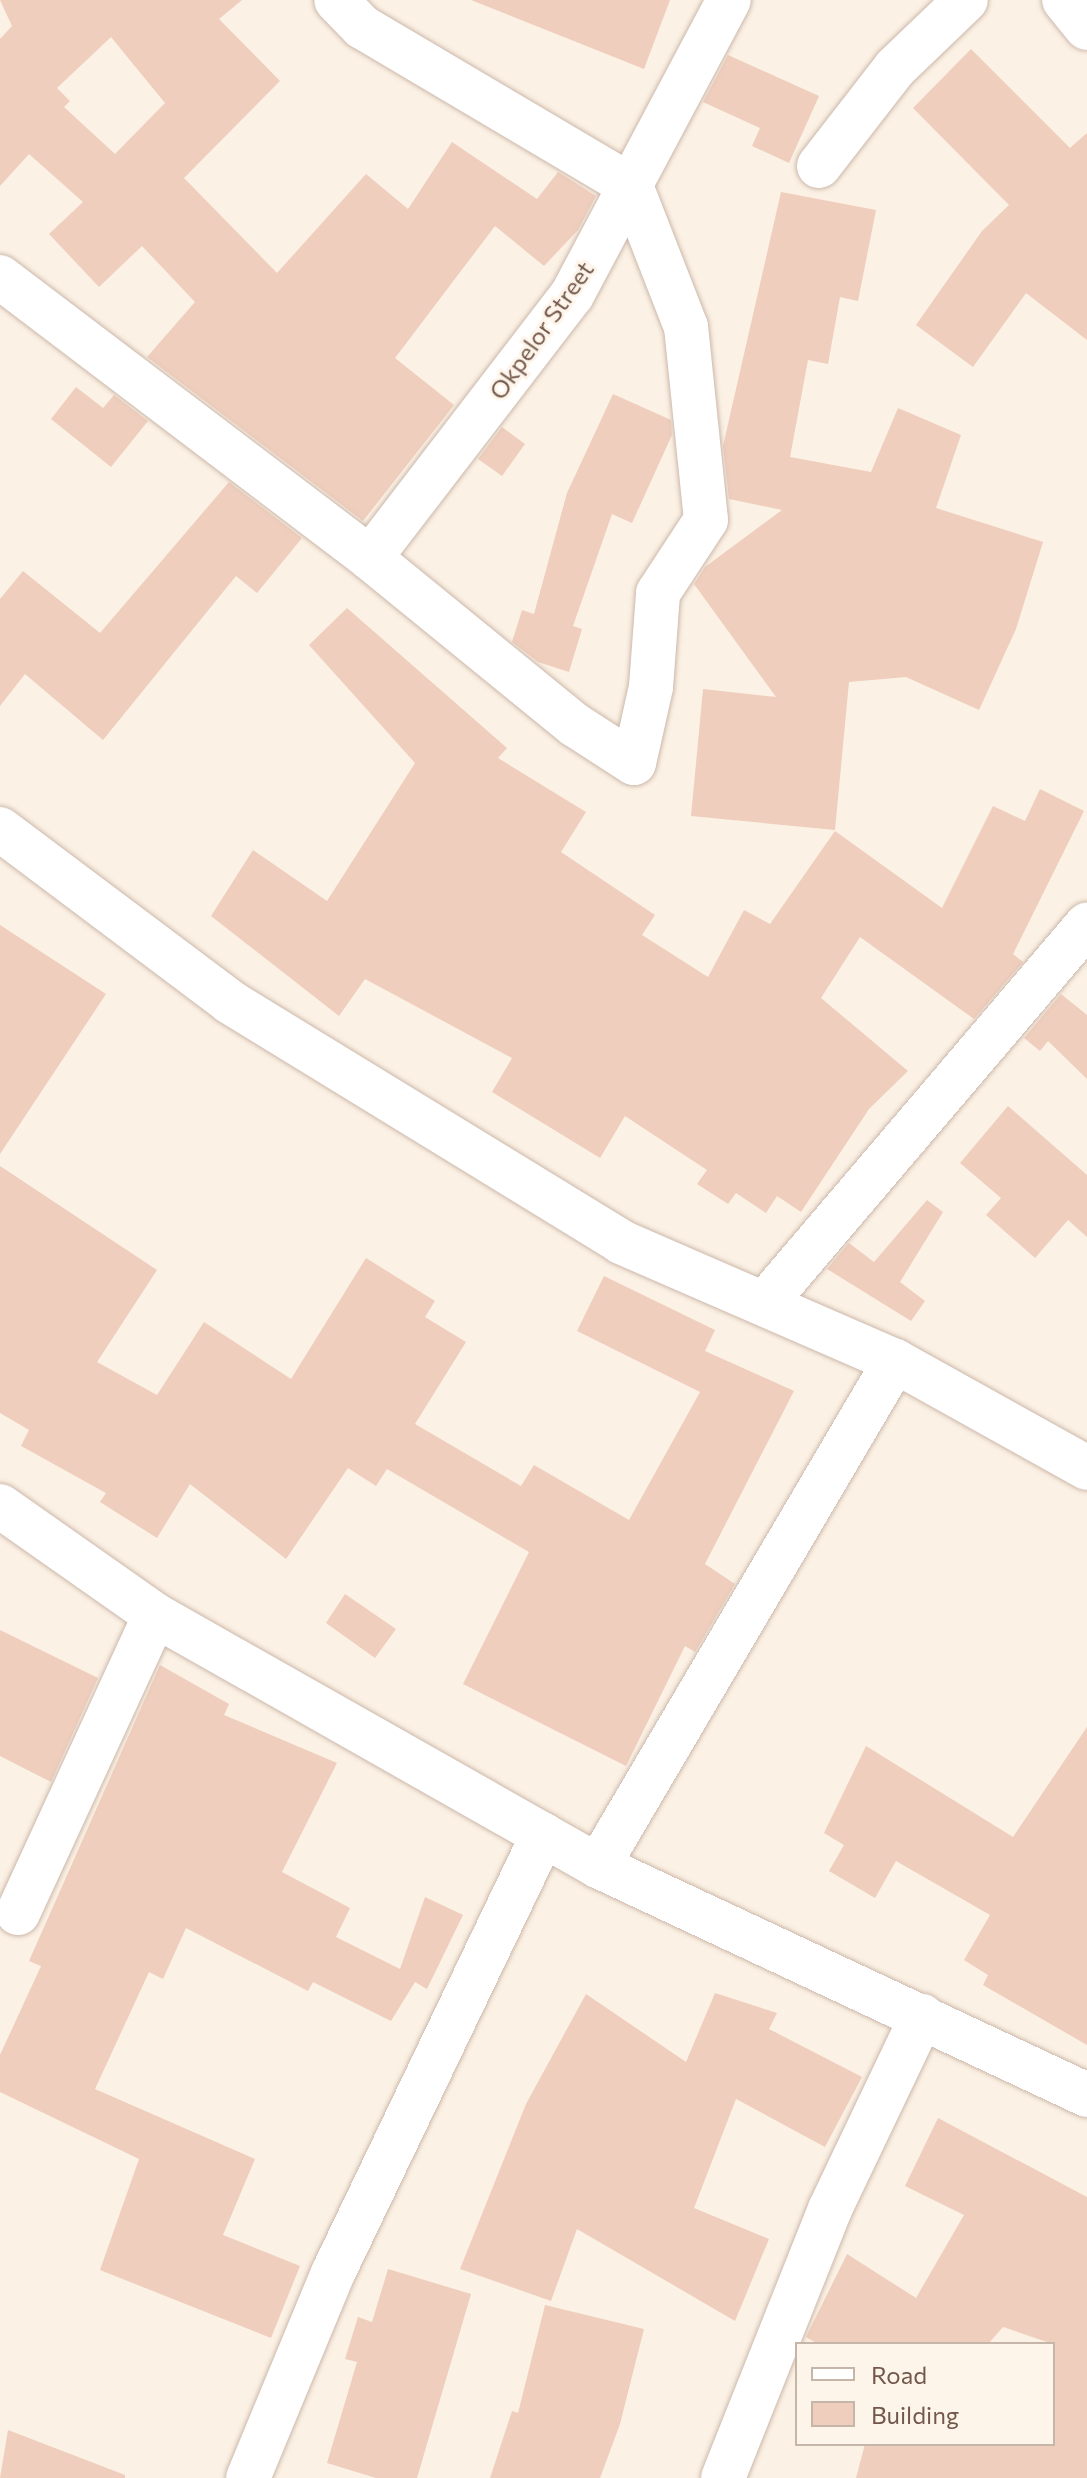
<!DOCTYPE html>
<html>
<head>
<meta charset="utf-8">
<style>
  body { margin:0 }
  #map { position:relative; width:1087px; height:2478px; overflow:hidden; background:#fbf1e4; font-family:Commissioner,sans-serif }
  div>[style] { position:absolute }
  .building>* { inset:0; background:#efcebd }
  .roads { filter:drop-shadow(0 0 2px #ccb8ab) drop-shadow(0 0 2px #ccb8ab) }
  .minor>* { height:44px; margin:-22px; padding:0 22px; transform-origin:22px; border-radius:22px; background:#fff }
  span { translate:-50% -50%; white-space:nowrap; text-align:center; line-height:1.15; -webkit-text-stroke:6px #fef5ea; paint-order:stroke }
  .street-label { font-size:24px; color:#72574b }
  .legend { position:absolute; left:795px; top:2342px; width:260px; height:104px; box-sizing:border-box; background:#fef5ea; border:2px solid #c6b6aa; margin:0; padding:10px 14px; list-style:none; font-size:24px; color:#72574b }
  .legend li { display:flex; align-items:center; gap:16px; height:40px }
  .legend b { width:40px; border:2px solid #c6b6aa }
</style>
</head>
<body>
<div id="map">
  <div class="building">
    <div style="clip-path:polygon(evenodd,0 0,242px 0,219px 19px,280px 81px,184px 178px,277px 273px,366px 174px,408px 209px,452px 142px,537px 199px,558px 172px,596px 196px,578px 230px,544px 266px,495px 226px,395px 358px,454px 405px,363px 521px,147px 357px,195px 302px,142px 246px,99px 287px,49px 234px,83px 202px,29px 154px,0 186px,0 39px,12px 26px,0 0,111px 37px,165px 103px,115px 154px,64px 107px,70px 101px,57px 88px,111px 37px)"></div>
    <div style="clip-path:polygon(471px 0,670px 0,644px 69px)"></div>
    <div style="clip-path:polygon(971px 49px,1070px 148px,1087px 133px,1087px 340px,1026px 293px,973px 367px,916px 325px,982px 231px,1009px 205px,913px 108px)"></div>
    <div style="clip-path:polygon(728px 55px,819px 96px,789px 163px,752px 146px,760px 128px,703px 102px)"></div>
    <div style="clip-path:polygon(781px 192px,876px 210px,858px 301px,840px 297px,828px 364px,808px 360px,790px 457px,871px 472px,898px 408px,961px 435px,936px 508px,1043px 542px,1016px 629px,979px 710px,906px 677px,849px 682px,835px 830px,691px 816px,703px 689px,776px 697px,694px 584px,705px 567px,782px 510px,729px 499px,723px 446px)"></div>
    <div style="clip-path:polygon(76px 387px,103px 408px,114px 395px,148px 421px,111px 467px,51px 419px)"></div>
    <div style="clip-path:polygon(613px 394px,671px 420px,672px 435px,632px 523px,612px 514px,573px 626px,582px 629px,569px 672px,538px 662px,512px 642px,522px 610px,534px 614px,567px 493px)"></div>
    <div style="clip-path:polygon(502px 427px,525px 444px,502px 476px,478px 459px)"></div>
    <div style="clip-path:polygon(229px 482px,302px 538px,257px 593px,236px 576px,103px 740px,25px 674px,0 706px,0 599px,23px 571px,100px 633px)"></div>
    <div style="clip-path:polygon(347px 608px,507px 748px,498px 758px,586px 812px,561px 852px,655px 915px,642px 935px,708px 977px,744px 910px,770px 924px,835px 831px,942px 908px,993px 806px,1025px 821px,1040px 789px,1084px 811px,1013px 954px,1023px 962px,974px 1019px,860px 937px,821px 998px,908px 1071px,869px 1109px,801px 1212px,777px 1196px,766px 1213px,736px 1193px,728px 1204px,697px 1184px,707px 1170px,625px 1116px,600px 1158px,492px 1092px,512px 1058px,365px 979px,339px 1016px,211px 916px,253px 850px,327px 901px,415px 763px,309px 645px)"></div>
    <div style="clip-path:polygon(0 925px,106px 994px,0 1154px)"></div>
    <div style="clip-path:polygon(1061px 994px,1087px 1015px,1087px 1079px,1048px 1041px,1040px 1051px,1024px 1038px)"></div>
    <div style="clip-path:polygon(1008px 1106px,1087px 1175px,1087px 1237px,1068px 1220px,1035px 1258px,986px 1215px,1001px 1198px,960px 1163px)"></div>
    <div style="clip-path:polygon(0 1166px,157px 1270px,97px 1362px,157px 1395px,204px 1322px,291px 1379px,366px 1258px,435px 1301px,425px 1317px,466px 1342px,415px 1424px,521px 1486px,534px 1465px,629px 1520px,700px 1392px,577px 1331px,604px 1276px,715px 1330px,705px 1351px,794px 1391px,705px 1564px,735px 1584px,695px 1652px,685px 1646px,626px 1766px,463px 1684px,529px 1552px,387px 1469px,376px 1486px,348px 1468px,286px 1559px,190px 1484px,157px 1538px,100px 1502px,106px 1493px,21px 1446px,29px 1430px,0 1413px)"></div>
    <div style="clip-path:polygon(927px 1200px,943px 1212px,900px 1282px,925px 1301px,911px 1321px,827px 1269px,849px 1243px,874px 1262px)"></div>
    <div style="clip-path:polygon(345px 1594px,396px 1629px,375px 1658px,326px 1623px)"></div>
    <div style="clip-path:polygon(0 1630px,98px 1678px,51px 1782px,0 1756px)"></div>
    <div style="clip-path:polygon(160px 1665px,229px 1704px,224px 1715px,337px 1763px,282px 1872px,350px 1908px,336px 1937px,400px 1969px,425px 1897px,463px 1915px,427px 1989px,415px 1982px,391px 2021px,313px 1982px,308px 1991px,186px 1928px,163px 1979px,149px 1972px,95px 2089px,255px 2159px,223px 2235px,300px 2266px,271px 2338px,100px 2270px,139px 2159px,0 2092px,0 2055px,41px 1966px,29px 1961px)"></div>
    <div style="clip-path:polygon(1087px 1727px,1087px 2045px,983px 1985px,988px 1975px,964px 1960px,990px 1915px,896px 1861px,875px 1898px,829px 1871px,844px 1845px,824px 1833px,866px 1746px,1013px 1837px)"></div>
    <div style="clip-path:polygon(715px 1993px,777px 2013px,769px 2029px,862px 2077px,825px 2147px,736px 2099px,694px 2208px,769px 2239px,735px 2321px,577px 2229px,551px 2301px,460px 2269px,526px 2104px,586px 1994px,686px 2062px)"></div>
    <div style="clip-path:polygon(938px 2118px,1087px 2197px,1087px 2478px,856px 2478px,865px 2444px,1053px 2444px,1053px 2344px,1003px 2327px,988px 2344px,818px 2344px,806px 2337px,847px 2254px,916px 2298px,964px 2215px,905px 2186px)"></div>
    <div style="clip-path:polygon(388px 2269px,471px 2294px,417px 2478px,376px 2478px,327px 2463px,357px 2362px,345px 2359px,358px 2317px,372px 2322px)"></div>
    <div style="clip-path:polygon(545px 2305px,644px 2329px,620px 2424px,600px 2478px,490px 2478px,512px 2411px,518px 2413px)"></div>
    <div style="clip-path:polygon(8px 2430px,125px 2475px,125px 2478px,0 2478px)"></div>
  </div>
  <div class="roads">
    <div class="minor">
      <div style="left:1064px;top:0;width:36px;rotate:51deg"></div>
      <div style="left:819px;top:166px;width:124px;rotate:-52.2deg"></div>
      <div style="left:895px;top:68px;width:98px;rotate:-43.8deg"></div>
      <div style="left:0;top:277px;width:465px;rotate:37.2deg"></div>
      <div style="left:370px;top:558px;width:264px;rotate:39.2deg"></div>
      <div style="left:575px;top:725px;width:70px;rotate:32.8deg"></div>
      <div style="left:634px;top:763px;width:78px;rotate:-77.4deg"></div>
      <div style="left:651px;top:687px;width:94px;rotate:-85.7deg"></div>
      <div style="left:658px;top:593px;width:87px;rotate:-56.7deg"></div>
      <div style="left:706px;top:520px;width:194px;rotate:-95.9deg"></div>
      <div style="left:686px;top:327px;width:151px;rotate:-111.3deg"></div>
      <div style="left:631px;top:186px;width:312px;rotate:-149.4deg"></div>
      <div style="left:362px;top:27px;width:37px;rotate:-134deg"></div>
      <div style="left:370px;top:558px;width:332px;rotate:-52.5deg"></div>
      <div style="left:572px;top:295px;width:334px;rotate:-62deg"></div>
      <div style="left:0;top:829px;width:288px;rotate:36.9deg"></div>
      <div style="left:230px;top:1002px;width:459px;rotate:31.5deg"></div>
      <div style="left:621px;top:1242px;width:299px;rotate:23.5deg"></div>
      <div style="left:895px;top:1361px;width:220px;rotate:29.1deg"></div>
      <div style="left:765px;top:1303px;width:497px;rotate:-49.6deg"></div>
      <div style="left:895px;top:1361px;width:586px;rotate:120.46deg"></div>
      <div style="left:598px;top:1866px;width:540px;rotate:25.09deg"></div>
      <div style="left:0;top:1506px;width:189px;rotate:35.1deg"></div>
      <div style="left:155px;top:1615px;width:509px;rotate:29.54deg"></div>
      <div style="left:18px;top:1913px;width:328px;rotate:-65.3deg"></div>
      <div style="left:248px;top:2478px;width:222px;rotate:-67.5deg"></div>
      <div style="left:333px;top:2273px;width:486px;rotate:-64.4deg"></div>
      <div style="left:723px;top:2478px;width:289px;rotate:-68.3deg"></div>
      <div style="left:830px;top:2209px;width:214px;rotate:-64.5deg"></div>
    </div>
  </div>
  <div class="street-label">
    <span style="left:541px;top:330px;rotate:-55deg">Okpelor Street</span>
  </div>
  <ul class="legend">
  <li><b style="height:10px;background:#fff"></b>Road</li>
  <li><b style="height:22px;background:#efcebd"></b>Building</li>
  </ul>
</div>
</body>
</html>
